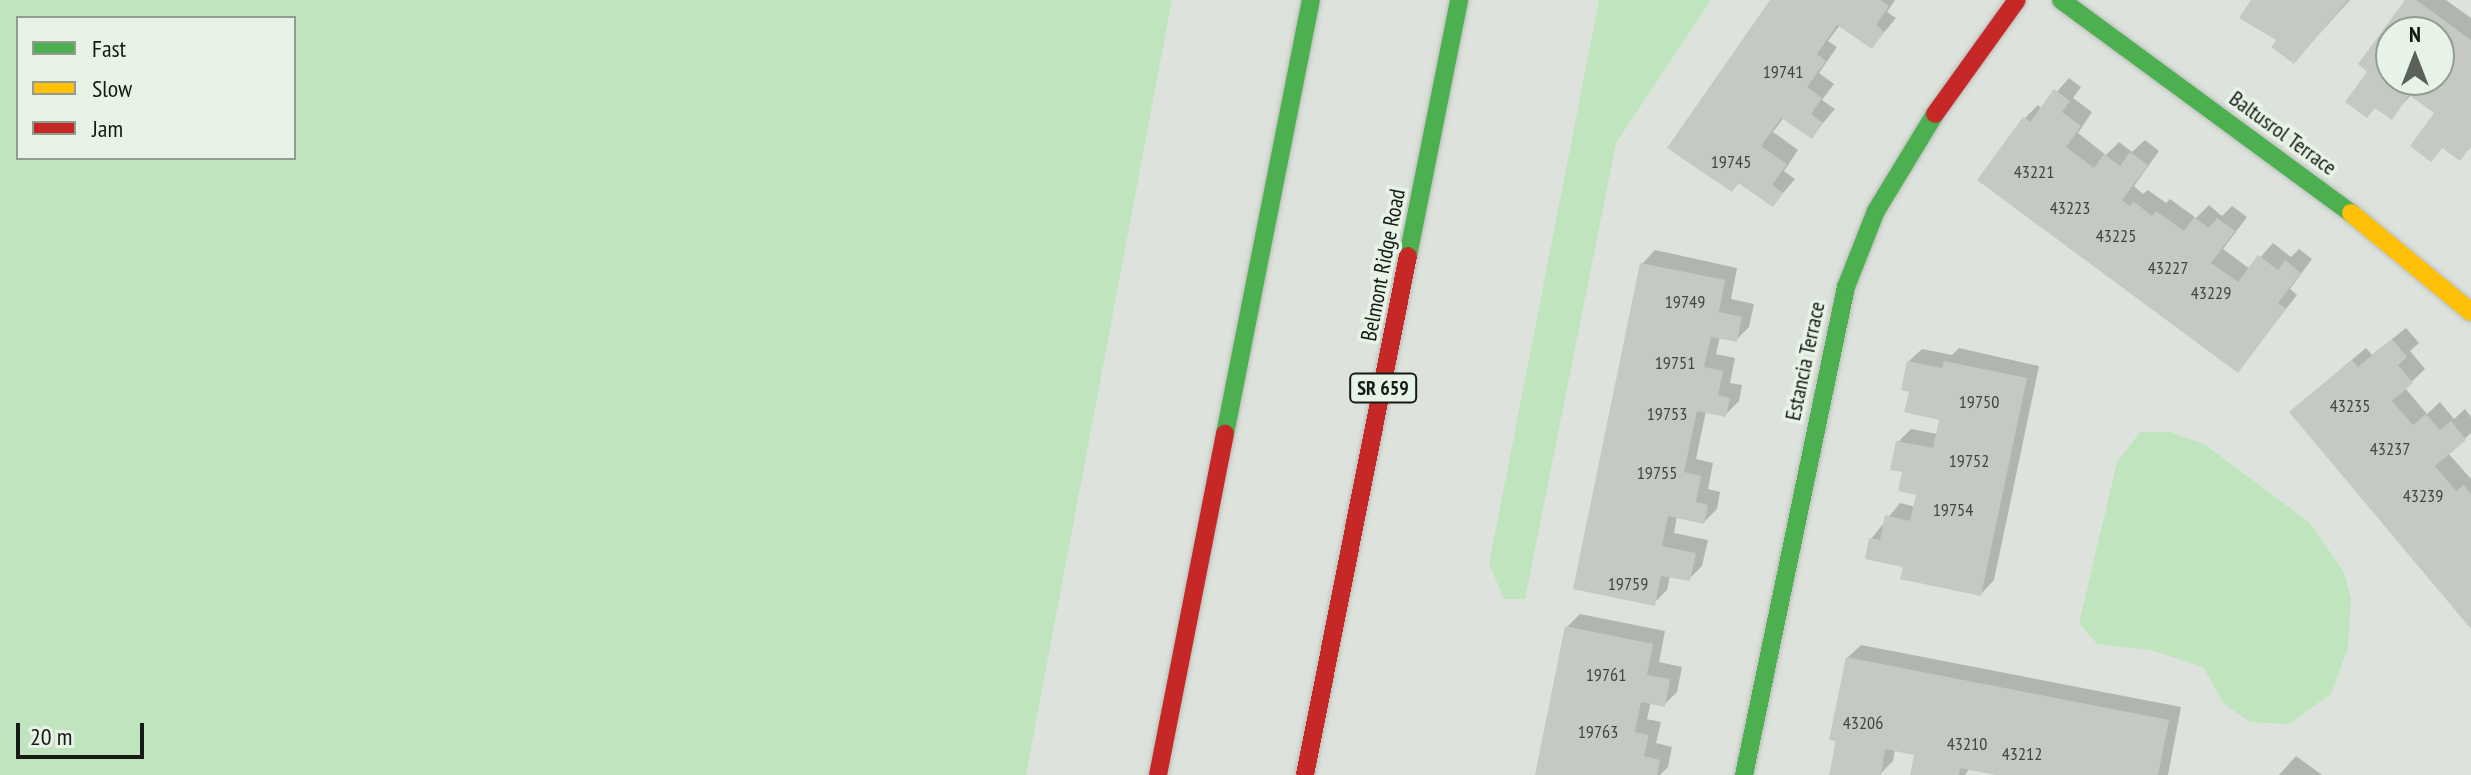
<!DOCTYPE html>
<html>
<head>
<meta charset="utf-8">
<style>
  body { margin:0 }
  #map { position:relative; width:2471px; height:775px; overflow:hidden; background:#dde3dc; font-family:"PT Sans Narrow",sans-serif }
  div>[style] { position:absolute }
  .green>* { inset:0; background:#c0e5be }
  .shadow>* { inset:0; background:#0003 }
  .building>* { inset:0; background:#c4c9c3 }
  .roads { filter:drop-shadow(0 0 2px #babeb9) drop-shadow(0 0 2px #babeb9) }
  .fast>* { height:18px; margin:-9px; padding:0 9px; transform-origin:9px; border-radius:9px; background:#4caf50 }
  .slow>* { height:18px; margin:-9px; padding:0 9px; transform-origin:9px; border-radius:9px; background:#ffc107 }
  .jam>* { height:18px; margin:-9px; padding:0 9px; transform-origin:9px; border-radius:9px; background:#c62828 }
  span { translate:-50% -50%; white-space:nowrap; text-align:center; line-height:1.15; -webkit-text-stroke:7px #e7f3e6; paint-order:stroke }
  .number-label { font-size:18px; color:#424640 }
  .number-label span { -webkit-text-stroke-width:0 }
  .shield-label span { padding:2px 6px; background:#e7f3e6; border:2px solid; border-radius:6px; -webkit-text-stroke-width:0 }
  .shield-label { font-size:20px; color:#161a15; font-weight:700 }
  .street-label { font-size:22px; color:#161a15 }
  .legend { position:absolute; left:16px; top:16px; width:280px; height:144px; box-sizing:border-box; background:#e7f3e6; border:2px solid #939c92; margin:0; padding:10px 14px; list-style:none; font-size:24px; color:#161a15 }
  .legend li { display:flex; align-items:center; gap:16px; height:40px }
  .legend b { width:40px; border:2px solid #939c92 }
  .north { position:absolute; left:2375px; top:16px; width:80px; height:80px; box-sizing:border-box; background:#e7f3e6; border:2px solid #939c92; border-radius:50%; rotate:0deg; font-size:22px; font-weight:700; line-height:32px; text-align:center; color:#161a15 }
  .north::after { content:''; display:block; margin:auto; width:28px; height:36px; background:#5c605b; clip-path:polygon(50% 0,100% 100%,50% 72%,0 100%) }
  .scale { position:absolute; left:16px; top:723px; width:128px; height:36px; box-sizing:border-box; border:4px solid #161a15; border-top:0; padding-left:10px; font-size:24px; line-height:28px; white-space:nowrap; color:#161a15; -webkit-text-stroke:6px #e7f3e6; paint-order:stroke }
</style>
</head>
<body>
<div id="map">
  <div class="green">
    <div style="clip-path:polygon(evenodd,0 0,1172px 0,1026px 775px,0 775px,0 0,294px 18px,294px 158px,18px 158px,18px 18px,294px 18px)"></div>
    <div style="clip-path:polygon(1599px 0,1711px 0,1616px 143px,1525px 599px,1504px 599px,1489px 564px)"></div>
    <div style="clip-path:polygon(2140px 432px,2170px 432px,2204px 444px,2309px 522px,2344px 572px,2351px 599px,2348px 648px,2331px 694px,2289px 724px,2250px 722px,2224px 704px,2203px 667px,2151px 650px,2097px 644px,2079px 623px,2117px 462px)"></div>
  </div>
  <div class="shadow">
    <div style="clip-path:polygon(1772px 0,1895px 0,1887px 12px,1896px 18px,1872px 47px,1840px 25px,1828px 41px,1837px 47px,1819px 73px,1834px 84px,1822px 100px,1835px 109px,1812px 136px,1784px 117px,1773px 132px,1798px 150px,1784px 171px,1795px 179px,1773px 205px,1740px 182px,1732px 190px)"></div>
    <div style="clip-path:polygon(2254px 0,2350px 0,2294px 62px)"></div>
    <div style="clip-path:polygon(evenodd,2407px 0,2446px 0,2471px 18px,2471px 147px,2460px 158px,2444px 146px,2431px 159px,2437px 113px,2412px 94px,2391px 117px,2370px 71px,2407px 0,2391px 32px,2439px 32px,2439px 80px,2391px 80px,2391px 32px)"></div>
    <div style="clip-path:polygon(2069px 78px,2081px 87px,2073px 98px,2092px 112px,2078px 133px,2106px 155px,2119px 142px,2132px 152px,2145px 140px,2159px 151px,2134px 186px,2143px 194px,2148px 190px,2166px 203px,2170px 199px,2196px 218px,2209px 205px,2222px 216px,2232px 206px,2247px 217px,2223px 249px,2250px 269px,2273px 243px,2291px 257px,2299px 249px,2312px 259px,2290px 289px,2297px 295px,2238px 370px,1980px 180px,2025px 118px,2038px 105px,2042px 109px)"></div>
    <div style="clip-path:polygon(1655px 250px,1737px 268px,1731px 299px,1754px 304px,1749px 327px,1736px 340px,1720px 337px,1716px 354px,1735px 358px,1730px 383px,1742px 385px,1739px 401px,1725px 415px,1706px 411px,1696px 459px,1713px 463px,1708px 489px,1720px 492px,1717px 509px,1704px 522px,1677px 516px,1674px 533px,1708px 540px,1702px 566px,1689px 579px,1670px 576px,1667px 590px,1654px 603px,1642px 264px)"></div>
    <div style="clip-path:polygon(2406px 328px,2419px 343px,2410px 351px,2425px 369px,2405px 388px,2427px 414px,2440px 402px,2454px 419px,2465px 409px,2471px 417px,2471px 433px,2448px 453px,2471px 479px,2471px 626px,2304px 400px,2366px 348px,2372px 355px)"></div>
    <div style="clip-path:polygon(1959px 348px,2039px 366px,1994px 580px,1981px 594px,1905px 566px,1871px 539px,1900px 503px,1916px 507px,1918px 493px,1905px 470px,1898px 442px,1911px 429px,1938px 434px,1941px 418px,1911px 390px,1908px 362px,1922px 349px,1952px 355px)"></div>
    <div style="clip-path:polygon(1580px 614px,1665px 631px,1659px 662px,1682px 667px,1677px 692px,1664px 705px,1651px 702px,1647px 719px,1661px 722px,1656px 743px,1672px 747px,1668px 767px,1660px 775px,1537px 775px,1567px 627px)"></div>
    <div style="clip-path:polygon(1861px 645px,2181px 707px,2168px 775px,2005px 775px,1970px 768px,1965px 775px,1912px 775px,1917px 753px,1895px 749px,1893px 761px,1880px 774px,1831px 775px,1847px 658px)"></div>
    <div style="clip-path:polygon(2296px 756px,2322px 775px,2279px 775px)"></div>
  </div>
  <div class="building">
    <div style="clip-path:polygon(1770px 0,1880px 0,1889px 6px,1876px 25px,1884px 32px,1872px 49px,1837px 25px,1817px 54px,1826px 61px,1807px 87px,1822px 98px,1811px 114px,1823px 123px,1812px 139px,1781px 118px,1761px 146px,1787px 164px,1772px 185px,1783px 193px,1773px 207px,1738px 183px,1732px 192px,1667px 148px)"></div>
    <div style="clip-path:polygon(2251px 0,2348px 0,2294px 64px,2271px 47px,2276px 40px,2239px 18px)"></div>
    <div style="clip-path:polygon(evenodd,2405px 0,2416px 0,2471px 40px,2471px 146px,2460px 161px,2442px 148px,2431px 162px,2410px 146px,2434px 113px,2409px 95px,2392px 120px,2375px 108px,2367px 118px,2345px 102px,2367px 72px,2358px 64px,2405px 0,2391px 32px,2439px 32px,2439px 80px,2391px 80px,2391px 32px)"></div>
    <div style="clip-path:polygon(2054px 89px,2070px 101px,2062px 112px,2081px 126px,2066px 147px,2094px 168px,2104px 154px,2120px 166px,2130px 152px,2148px 165px,2122px 200px,2130px 206px,2133px 201px,2152px 216px,2156px 211px,2184px 231px,2194px 217px,2209px 228px,2217px 218px,2235px 231px,2211px 263px,2238px 282px,2258px 255px,2278px 270px,2285px 260px,2301px 273px,2278px 303px,2286px 309px,2238px 373px,1977px 180px,2023px 117px,2030px 122px)"></div>
    <div style="clip-path:polygon(1640px 263px,1725px 280px,1719px 312px,1742px 317px,1737px 342px,1711px 337px,1704px 367px,1723px 371px,1718px 395px,1730px 398px,1726px 417px,1697px 411px,1684px 472px,1701px 476px,1696px 502px,1708px 505px,1704px 524px,1668px 516px,1662px 546px,1696px 553px,1690px 581px,1661px 576px,1655px 606px,1573px 589px)"></div>
    <div style="clip-path:polygon(2392px 339px,2407px 357px,2398px 365px,2413px 383px,2392px 401px,2413px 425px,2426px 414px,2440px 430px,2451px 421px,2466px 440px,2435px 466px,2456px 491px,2464px 485px,2471px 494px,2471px 629px,2289px 412px,2352px 360px,2358px 367px)"></div>
    <div style="clip-path:polygon(1907px 361px,1942px 368px,1944px 361px,2027px 378px,1981px 596px,1900px 579px,1903px 567px,1865px 559px,1869px 538px,1880px 540px,1885px 515px,1910px 521px,1916px 495px,1898px 491px,1902px 472px,1890px 470px,1896px 441px,1933px 448px,1939px 420px,1904px 412px,1909px 392px,1901px 390px)"></div>
    <div style="clip-path:polygon(1565px 626px,1653px 644px,1647px 675px,1670px 679px,1665px 707px,1641px 702px,1635px 732px,1649px 735px,1644px 756px,1660px 760px,1657px 775px,1535px 775px)"></div>
    <div style="clip-path:polygon(1846px 657px,2169px 720px,2158px 775px,1995px 775px,1960px 768px,1959px 775px,1910px 775px,1914px 755px,1885px 749px,1881px 775px,1829px 775px,1836px 741px,1829px 740px)"></div>
  </div>
  <div class="roads">
    <div class="fast">
      <div style="left:2061px;top:0;width:360px;rotate:36.3deg"></div>
      <div style="left:1408px;top:256px;width:261px;rotate:-78.7deg"></div>
      <div style="left:1225px;top:434px;width:442px;rotate:-78.8deg"></div>
      <div style="left:1744px;top:775px;width:499px;rotate:-78.2deg"></div>
      <div style="left:1846px;top:287px;width:82px;rotate:-68.5deg"></div>
      <div style="left:1876px;top:211px;width:114px;rotate:-58.7deg"></div>
    </div>
    <div class="slow">
      <div style="left:2351px;top:213px;width:156px;rotate:39.5deg"></div>
    </div>
    <div class="jam">
      <div style="left:1935px;top:114px;width:140px;rotate:-54.3deg"></div>
      <div style="left:1158px;top:775px;width:348px;rotate:-78.9deg"></div>
      <div style="left:1305px;top:775px;width:529px;rotate:-78.78deg"></div>
    </div>
  </div>
  <div class="number-label">
    <span style="left:1783px;top:72px">19741</span>
    <span style="left:1731px;top:162px">19745</span>
    <span style="left:2034px;top:172px">43221</span>
    <span style="left:2070px;top:208px">43223</span>
    <span style="left:2116px;top:236px">43225</span>
    <span style="left:2168px;top:268px">43227</span>
    <span style="left:2211px;top:293px">43229</span>
    <span style="left:1685px;top:302px">19749</span>
    <span style="left:1675px;top:363px">19751</span>
    <span style="left:1979px;top:402px">19750</span>
    <span style="left:2350px;top:406px">43235</span>
    <span style="left:1667px;top:414px">19753</span>
    <span style="left:2390px;top:449px">43237</span>
    <span style="left:1969px;top:461px">19752</span>
    <span style="left:1657px;top:473px">19755</span>
    <span style="left:2423px;top:496px">43239</span>
    <span style="left:1953px;top:510px">19754</span>
    <span style="left:1628px;top:584px">19759</span>
    <span style="left:1606px;top:675px">19761</span>
    <span style="left:1863px;top:723px">43206</span>
    <span style="left:1598px;top:732px">19763</span>
    <span style="left:1967px;top:744px">43210</span>
    <span style="left:2022px;top:754px">43212</span>
  </div>
  <div class="shield-label">
    <span style="left:1383px;top:388px">SR 659</span>
  </div>
  <div class="street-label">
    <span style="left:2283px;top:133px;rotate:36deg">Baltusrol Terrace</span>
    <span style="left:1383px;top:265px;rotate:-79deg">Belmont Ridge Road</span>
    <span style="left:1805px;top:361px;rotate:-78deg">Estancia Terrace</span>
  </div>
  <ul class="legend">
  <li><b style="height:10px;background:#4caf50"></b>Fast</li>
  <li><b style="height:10px;background:#ffc107"></b>Slow</li>
  <li><b style="height:10px;background:#c62828"></b>Jam</li>
  </ul>
  <div class="north">N</div>
  <div class="scale">20 m</div>
</div>
</body>
</html>
